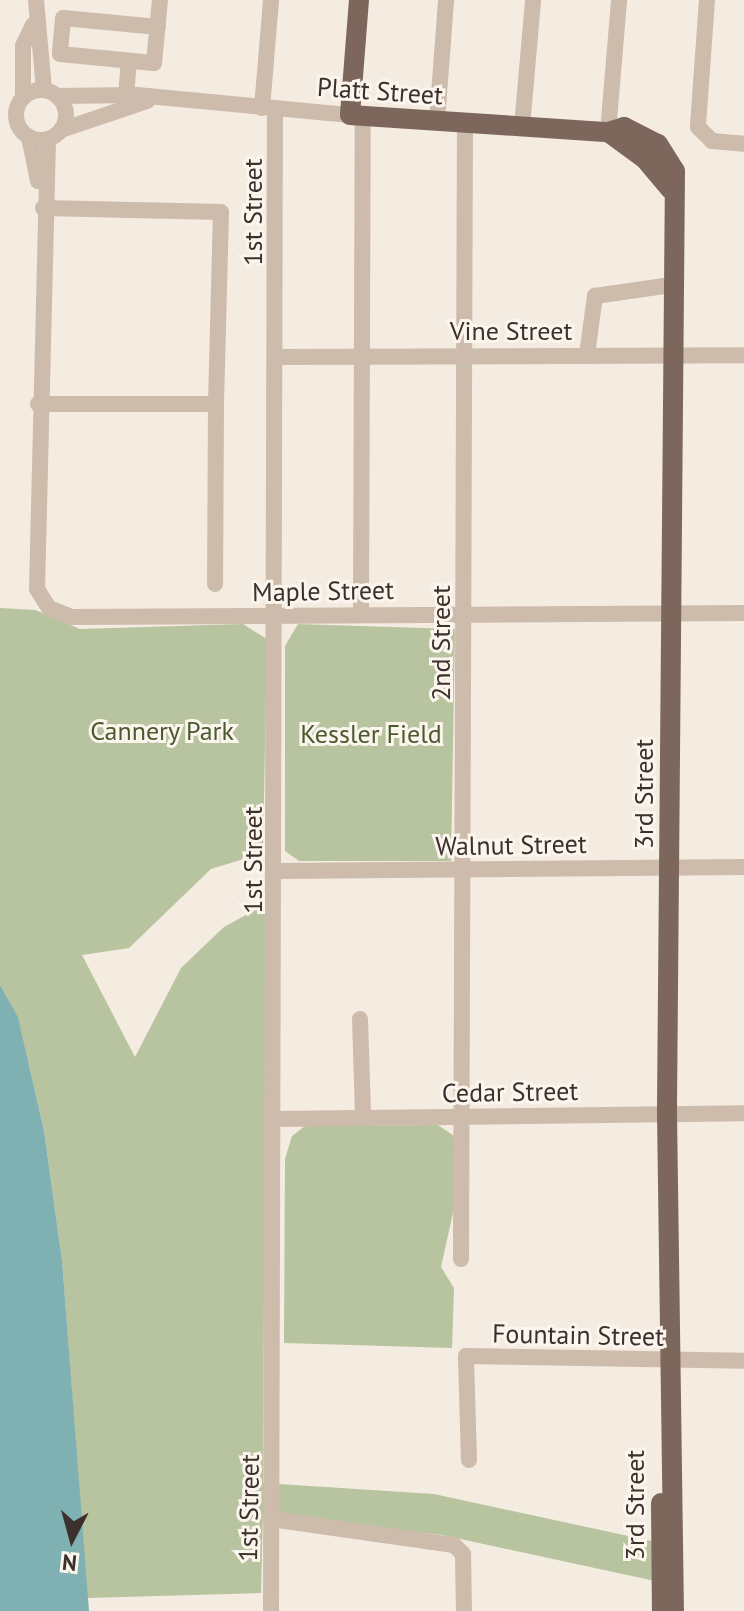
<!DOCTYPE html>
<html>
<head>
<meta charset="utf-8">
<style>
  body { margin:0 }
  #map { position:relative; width:744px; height:1611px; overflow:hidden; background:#f4ebe1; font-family:"PT Sans",sans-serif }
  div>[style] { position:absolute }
  .green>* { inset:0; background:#b8c4a0 }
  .water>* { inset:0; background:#7fb0b2 }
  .minor>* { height:16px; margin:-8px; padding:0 8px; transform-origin:8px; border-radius:8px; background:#cdbbac }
  .minor>.ring { margin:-8px; padding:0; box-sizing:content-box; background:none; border:16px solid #cdbbac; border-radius:50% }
  .major>* { height:20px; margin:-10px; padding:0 10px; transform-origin:10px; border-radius:10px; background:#7d675c }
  span { translate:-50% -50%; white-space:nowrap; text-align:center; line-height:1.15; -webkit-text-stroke:6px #fbf5ee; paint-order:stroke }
  .street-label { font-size:26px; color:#3b302b }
  .park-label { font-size:26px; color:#4a5a2e }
  .north { position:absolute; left:32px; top:1499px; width:80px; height:80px; -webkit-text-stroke:6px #fbf5ee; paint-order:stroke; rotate:186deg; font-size:22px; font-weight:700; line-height:32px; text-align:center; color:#3b302b }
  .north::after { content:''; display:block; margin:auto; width:28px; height:36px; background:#3b302b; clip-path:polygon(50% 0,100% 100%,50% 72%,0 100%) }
</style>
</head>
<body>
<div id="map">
  <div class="green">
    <div style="clip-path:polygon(0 608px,35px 610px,80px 629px,243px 624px,267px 639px,263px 853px,211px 869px,129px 948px,82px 955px,135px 1057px,181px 968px,224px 927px,266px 904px,263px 1483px,434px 1494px,656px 1542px,655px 1581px,442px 1535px,263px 1514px,261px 1593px,87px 1598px,62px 1260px,44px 1131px,18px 1018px,0 985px)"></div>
    <div style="clip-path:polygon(298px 624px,455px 629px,451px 861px,299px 861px,285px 851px,285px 646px)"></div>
    <div style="clip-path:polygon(438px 1125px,454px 1136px,454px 1208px,441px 1267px,454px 1288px,452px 1348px,284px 1343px,285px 1159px,292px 1136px,305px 1126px)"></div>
  </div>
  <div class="water">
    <div style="clip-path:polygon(0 985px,18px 1017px,44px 1131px,62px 1260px,89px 1611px,0 1611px)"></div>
  </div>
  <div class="minor">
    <div style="left:36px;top:0;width:89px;rotate:84.9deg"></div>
    <div style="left:707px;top:0;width:127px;rotate:94.1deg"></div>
    <div style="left:698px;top:127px;width:20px;rotate:45deg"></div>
    <div style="left:712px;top:141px;width:32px;rotate:5deg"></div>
    <div style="left:158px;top:27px;width:95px;rotate:-174.6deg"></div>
    <div style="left:63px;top:18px;width:36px;rotate:95deg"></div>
    <div style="left:60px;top:54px;width:94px;rotate:5.5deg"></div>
    <div style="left:154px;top:63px;width:63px;rotate:-84.6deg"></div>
    <div class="ring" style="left:16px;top:90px;width:34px;height:34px"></div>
    <div style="left:126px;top:95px;width:34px;rotate:-85deg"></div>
    <div style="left:57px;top:96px;width:80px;rotate:-0.7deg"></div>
    <div style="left:137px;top:95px;width:214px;rotate:5.4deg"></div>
    <div style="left:23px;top:97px;width:51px;rotate:-90deg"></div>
    <div style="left:23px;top:46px;width:23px;rotate:-65deg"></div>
    <div style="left:262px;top:108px;width:108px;rotate:-85.2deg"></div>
    <div style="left:437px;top:121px;width:121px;rotate:-85.7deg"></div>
    <div style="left:522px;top:127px;width:127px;rotate:-85deg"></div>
    <div style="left:61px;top:130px;width:91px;rotate:-18.6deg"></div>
    <div style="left:608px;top:132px;width:132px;rotate:-85.2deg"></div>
    <div style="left:29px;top:137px;width:45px;rotate:78.4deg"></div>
    <div style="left:48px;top:140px;width:449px;rotate:91.4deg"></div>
    <div style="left:37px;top:589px;width:22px;rotate:58deg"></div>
    <div style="left:49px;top:608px;width:24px;rotate:22deg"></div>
    <div style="left:71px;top:617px;width:673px;rotate:-0.34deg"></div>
    <div style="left:43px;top:208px;width:178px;rotate:1.3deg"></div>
    <div style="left:221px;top:212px;width:192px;rotate:91.5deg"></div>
    <div style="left:587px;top:355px;width:60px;rotate:-82.3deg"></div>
    <div style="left:595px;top:296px;width:77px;rotate:-8.2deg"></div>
    <div style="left:277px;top:357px;width:467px;rotate:-0.2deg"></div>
    <div style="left:38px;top:404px;width:178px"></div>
    <div style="left:216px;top:404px;width:180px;rotate:90.3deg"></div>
    <div style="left:361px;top:613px;width:497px;rotate:-89.8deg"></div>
    <div style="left:278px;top:871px;width:466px;rotate:-0.5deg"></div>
    <div style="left:360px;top:1019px;width:98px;rotate:88.2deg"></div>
    <div style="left:277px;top:1119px;width:467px;rotate:-0.7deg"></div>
    <div style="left:461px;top:1259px;width:1136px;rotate:-89.8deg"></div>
    <div style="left:469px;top:1460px;width:104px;rotate:-91.7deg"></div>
    <div style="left:466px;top:1356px;width:278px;rotate:1deg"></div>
    <div style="left:271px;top:1519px;width:185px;rotate:8.1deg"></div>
    <div style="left:454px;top:1545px;width:13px;rotate:45deg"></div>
    <div style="left:463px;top:1554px;width:57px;rotate:89deg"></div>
    <div style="left:271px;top:1611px;width:1502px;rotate:-89.85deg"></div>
  </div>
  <div class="major">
    <div style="left:359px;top:0;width:115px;rotate:94.5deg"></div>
    <div style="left:350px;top:115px;width:259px;rotate:3.8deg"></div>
    <div style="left:608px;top:132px;width:17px;rotate:-17deg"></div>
    <div style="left:624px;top:127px;width:38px;rotate:27deg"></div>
    <div style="left:658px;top:144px;width:32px;rotate:58deg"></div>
    <div style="left:675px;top:171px;width:942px;rotate:90.49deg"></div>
    <div style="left:667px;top:1113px;width:498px;rotate:89.2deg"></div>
    <div style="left:608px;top:132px;width:46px;rotate:36.1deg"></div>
    <div style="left:645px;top:159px;width:40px;rotate:50deg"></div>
    <div style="left:661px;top:1503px;width:108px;rotate:89.5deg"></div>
  </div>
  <div class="street-label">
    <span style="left:380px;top:91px;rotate:4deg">Platt Street</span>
    <span style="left:253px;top:212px;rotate:-90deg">1st Street</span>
    <span style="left:511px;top:331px">Vine Street</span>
    <span style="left:323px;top:591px;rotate:-1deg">Maple Street</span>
    <span style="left:441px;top:643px;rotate:-90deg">2nd Street</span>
    <span style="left:644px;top:794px;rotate:-90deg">3rd Street</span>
    <span style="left:511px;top:845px;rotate:-1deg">Walnut Street</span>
    <span style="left:253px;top:860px;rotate:-90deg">1st Street</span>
    <span style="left:510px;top:1092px;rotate:-1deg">Cedar Street</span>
    <span style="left:578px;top:1335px;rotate:1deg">Fountain Street</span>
    <span style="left:635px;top:1505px;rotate:-90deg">3rd Street</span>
    <span style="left:249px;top:1508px;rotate:-89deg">1st Street</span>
  </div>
  <div class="park-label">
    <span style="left:162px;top:731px">Cannery Park</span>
    <span style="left:371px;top:734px">Kessler Field</span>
  </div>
  <div class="north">N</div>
</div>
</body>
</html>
